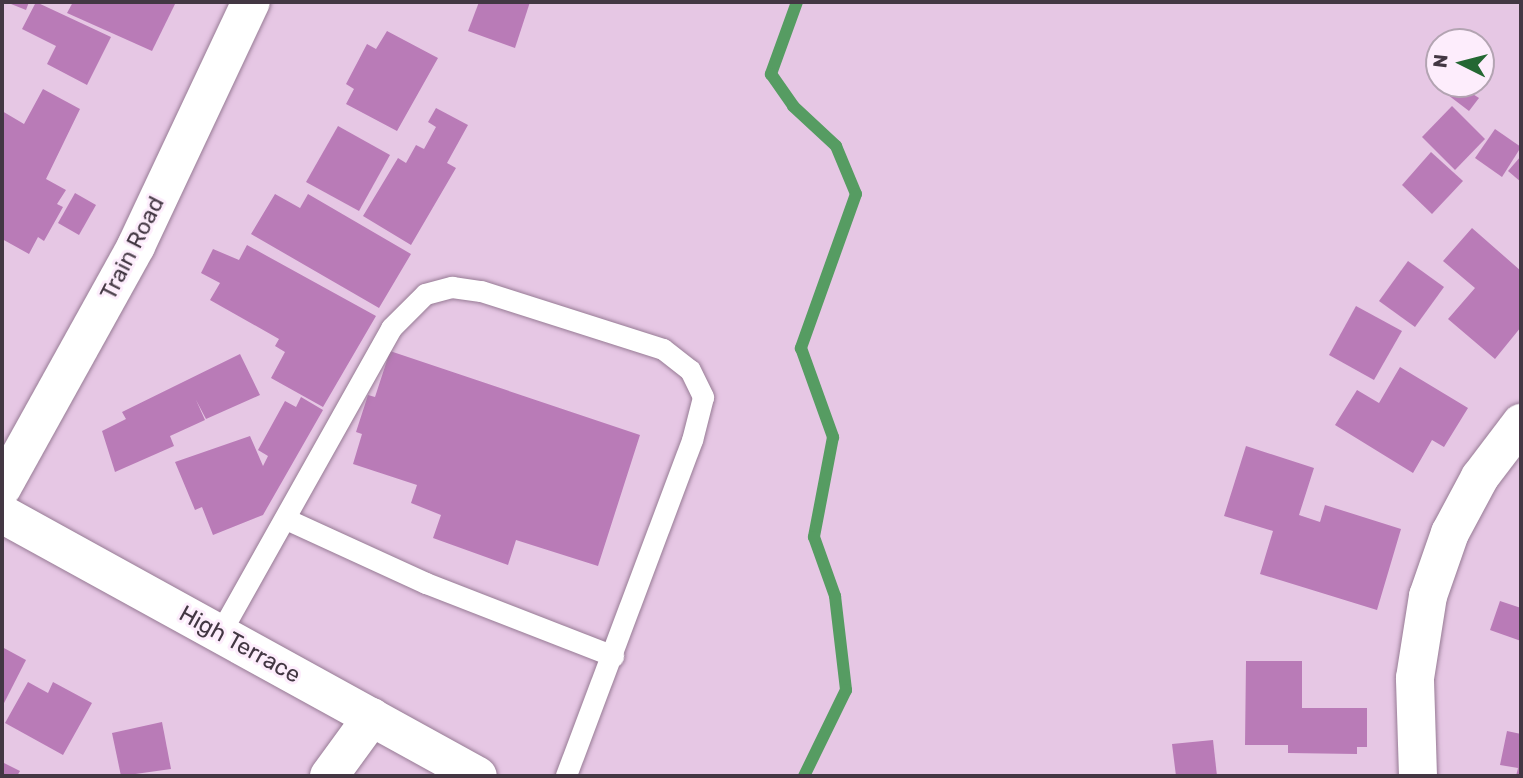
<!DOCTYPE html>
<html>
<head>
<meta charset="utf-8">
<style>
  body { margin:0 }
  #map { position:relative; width:1523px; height:778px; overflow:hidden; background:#e6c7e4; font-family:Rubik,sans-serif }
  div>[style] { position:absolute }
  .stream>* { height:12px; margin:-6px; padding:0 6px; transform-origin:6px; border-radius:6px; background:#569c62 }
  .building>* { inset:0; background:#b97bb7 }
  .roads { filter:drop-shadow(0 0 2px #977b95) drop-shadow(0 0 2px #977b95) }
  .service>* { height:21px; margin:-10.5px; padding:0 10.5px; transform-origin:10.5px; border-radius:10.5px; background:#fff }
  .minor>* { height:38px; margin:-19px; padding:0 19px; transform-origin:19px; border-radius:19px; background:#fff }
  span { translate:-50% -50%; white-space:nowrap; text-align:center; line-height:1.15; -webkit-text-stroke:6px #fdedfc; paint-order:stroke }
  .street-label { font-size:23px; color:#433743 }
  .frame { position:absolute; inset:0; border:4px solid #433743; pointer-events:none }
  .north { position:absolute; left:1425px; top:28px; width:70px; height:70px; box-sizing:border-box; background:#fdedfc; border:2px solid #b3a4b2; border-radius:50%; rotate:276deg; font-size:19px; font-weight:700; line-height:28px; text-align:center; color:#433743 }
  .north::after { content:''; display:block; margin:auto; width:24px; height:32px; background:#246833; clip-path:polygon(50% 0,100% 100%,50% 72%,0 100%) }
</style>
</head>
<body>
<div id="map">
  <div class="stream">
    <div style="left:797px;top:2px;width:77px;rotate:109.9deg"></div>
    <div style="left:771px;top:74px;width:39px;rotate:55deg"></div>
    <div style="left:793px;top:106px;width:59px;rotate:42.9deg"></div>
    <div style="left:836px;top:146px;width:52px;rotate:67.4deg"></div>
    <div style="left:856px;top:194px;width:164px;rotate:109.7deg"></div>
    <div style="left:801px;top:348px;width:95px;rotate:70.2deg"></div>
    <div style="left:833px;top:437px;width:102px;rotate:100.8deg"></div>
    <div style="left:814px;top:537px;width:63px;rotate:70.4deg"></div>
    <div style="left:835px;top:596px;width:95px;rotate:83.3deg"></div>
    <div style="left:846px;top:690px;width:96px;rotate:116deg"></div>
  </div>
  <div class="building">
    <div style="clip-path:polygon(6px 2px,29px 2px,26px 10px)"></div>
    <div style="clip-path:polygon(36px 2px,111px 37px,87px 85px,47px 64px,56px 46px,22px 29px)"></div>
    <div style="clip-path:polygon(73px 2px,169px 2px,175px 4px,152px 51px,67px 13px)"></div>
    <div style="clip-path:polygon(479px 2px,530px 2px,515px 48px,468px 31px)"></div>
    <div style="clip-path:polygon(387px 31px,438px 58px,397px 131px,346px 104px,354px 89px,346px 84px,367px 44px,376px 49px)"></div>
    <div style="clip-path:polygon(1457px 84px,1479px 98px,1469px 111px,1448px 95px)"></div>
    <div style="clip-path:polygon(43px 89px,80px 109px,46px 179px,66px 190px,57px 204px,63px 207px,44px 241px,38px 237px,29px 254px,2px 239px,2px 111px,24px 124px)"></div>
    <div style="clip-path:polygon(1452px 106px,1485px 139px,1455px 170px,1422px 137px)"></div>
    <div style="clip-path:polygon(436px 108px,468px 125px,447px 163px,456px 168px,411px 245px,363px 216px,398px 158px,406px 163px,416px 145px,424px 149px,436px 127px,428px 122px)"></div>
    <div style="clip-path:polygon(338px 126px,390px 155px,359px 211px,306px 182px)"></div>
    <div style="clip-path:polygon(1495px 129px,1521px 147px,1502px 177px,1475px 158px)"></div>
    <div style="clip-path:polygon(1431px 152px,1463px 181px,1432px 214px,1402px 185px)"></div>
    <div style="clip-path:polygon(1521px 156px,1521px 182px,1508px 171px)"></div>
    <div style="clip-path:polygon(75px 193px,96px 205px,79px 235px,58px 223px)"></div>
    <div style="clip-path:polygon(275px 194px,300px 208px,308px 194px,411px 254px,379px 308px,251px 234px)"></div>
    <div style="clip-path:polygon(1472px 228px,1521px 271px,1521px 327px,1495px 359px,1448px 319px,1475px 288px,1443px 261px)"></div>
    <div style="clip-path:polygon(247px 245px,376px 316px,323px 407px,271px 378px,285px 352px,275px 346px,279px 339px,210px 300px,220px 283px,201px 273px,213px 249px,239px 260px)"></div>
    <div style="clip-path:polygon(1408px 261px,1444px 287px,1415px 327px,1379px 301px)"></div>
    <div style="clip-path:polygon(1356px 306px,1402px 331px,1374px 380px,1329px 355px)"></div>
    <div style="clip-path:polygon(390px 351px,640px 435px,598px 566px,516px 540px,508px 565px,433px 538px,441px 515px,411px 503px,417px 485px,353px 464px,362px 434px,356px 432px,368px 395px,375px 397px)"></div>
    <div style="clip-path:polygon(240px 354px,260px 395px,206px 419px,196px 400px,205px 420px,170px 436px,174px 446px,115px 472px,102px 431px,126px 419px,122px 412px)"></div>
    <div style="clip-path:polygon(1400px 367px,1468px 408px,1444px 447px,1432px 440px,1413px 473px,1335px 425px,1357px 390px,1379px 403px)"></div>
    <div style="clip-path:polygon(301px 397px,323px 410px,263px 515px,213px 535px,202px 507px,195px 510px,175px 462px,250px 436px,263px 466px,268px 456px,258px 450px,285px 401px,296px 407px)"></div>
    <div style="clip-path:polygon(1246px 446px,1314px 468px,1299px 515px,1320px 522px,1325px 505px,1401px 529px,1377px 610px,1260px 574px,1273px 531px,1224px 516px)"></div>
    <div style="clip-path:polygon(1500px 601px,1521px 608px,1521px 641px,1490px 630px)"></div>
    <div style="clip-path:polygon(2px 647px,26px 660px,2px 707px)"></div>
    <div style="clip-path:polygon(1246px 661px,1302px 661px,1302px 708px,1367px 708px,1367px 747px,1357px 747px,1357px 754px,1288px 753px,1288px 745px,1245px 745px)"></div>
    <div style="clip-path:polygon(28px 682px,48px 693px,53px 682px,92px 703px,63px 755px,5px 723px)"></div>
    <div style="clip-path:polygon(162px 722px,171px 769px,121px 776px,112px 733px)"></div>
    <div style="clip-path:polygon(1507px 731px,1521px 734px,1521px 776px,1516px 776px,1518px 768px,1500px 765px)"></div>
    <div style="clip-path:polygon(1213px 740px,1217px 776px,1176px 776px,1172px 744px)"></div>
    <div style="clip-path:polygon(2px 762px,20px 771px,17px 776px,2px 776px)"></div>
  </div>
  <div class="roads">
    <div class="service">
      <div style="left:286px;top:519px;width:154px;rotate:24.6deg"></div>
      <div style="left:426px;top:583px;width:201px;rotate:21.3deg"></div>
      <div style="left:220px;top:633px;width:350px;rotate:-60.7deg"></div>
      <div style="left:391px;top:328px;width:48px;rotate:-45deg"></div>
      <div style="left:425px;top:294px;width:28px;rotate:-15deg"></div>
      <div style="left:452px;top:287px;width:29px;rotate:8deg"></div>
      <div style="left:481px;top:291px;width:191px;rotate:17.7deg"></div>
      <div style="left:663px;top:349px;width:34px;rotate:38deg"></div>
      <div style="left:690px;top:370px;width:30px;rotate:64deg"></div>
      <div style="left:703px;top:397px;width:44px;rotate:104.3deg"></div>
      <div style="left:692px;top:440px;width:359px;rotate:110.6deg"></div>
    </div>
    <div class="minor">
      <div style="left:2px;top:488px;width:277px;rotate:-61deg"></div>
      <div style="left:136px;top:246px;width:270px;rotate:-64.8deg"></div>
      <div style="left:2px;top:514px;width:543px;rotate:28.83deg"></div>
      <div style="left:329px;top:776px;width:73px;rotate:-53.9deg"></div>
      <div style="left:1418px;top:776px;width:98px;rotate:-91.8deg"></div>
      <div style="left:1415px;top:678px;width:83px;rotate:-81deg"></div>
      <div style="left:1428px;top:596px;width:67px;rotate:-70.8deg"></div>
      <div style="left:1450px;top:533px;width:64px;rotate:-61.8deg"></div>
      <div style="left:1480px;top:477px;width:68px;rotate:-52.8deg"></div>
    </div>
  </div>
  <div class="street-label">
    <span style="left:132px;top:248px;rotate:-63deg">Train Road</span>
    <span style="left:240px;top:644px;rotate:29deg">High Terrace</span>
  </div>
  <div class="frame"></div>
  <div class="north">N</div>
</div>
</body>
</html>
